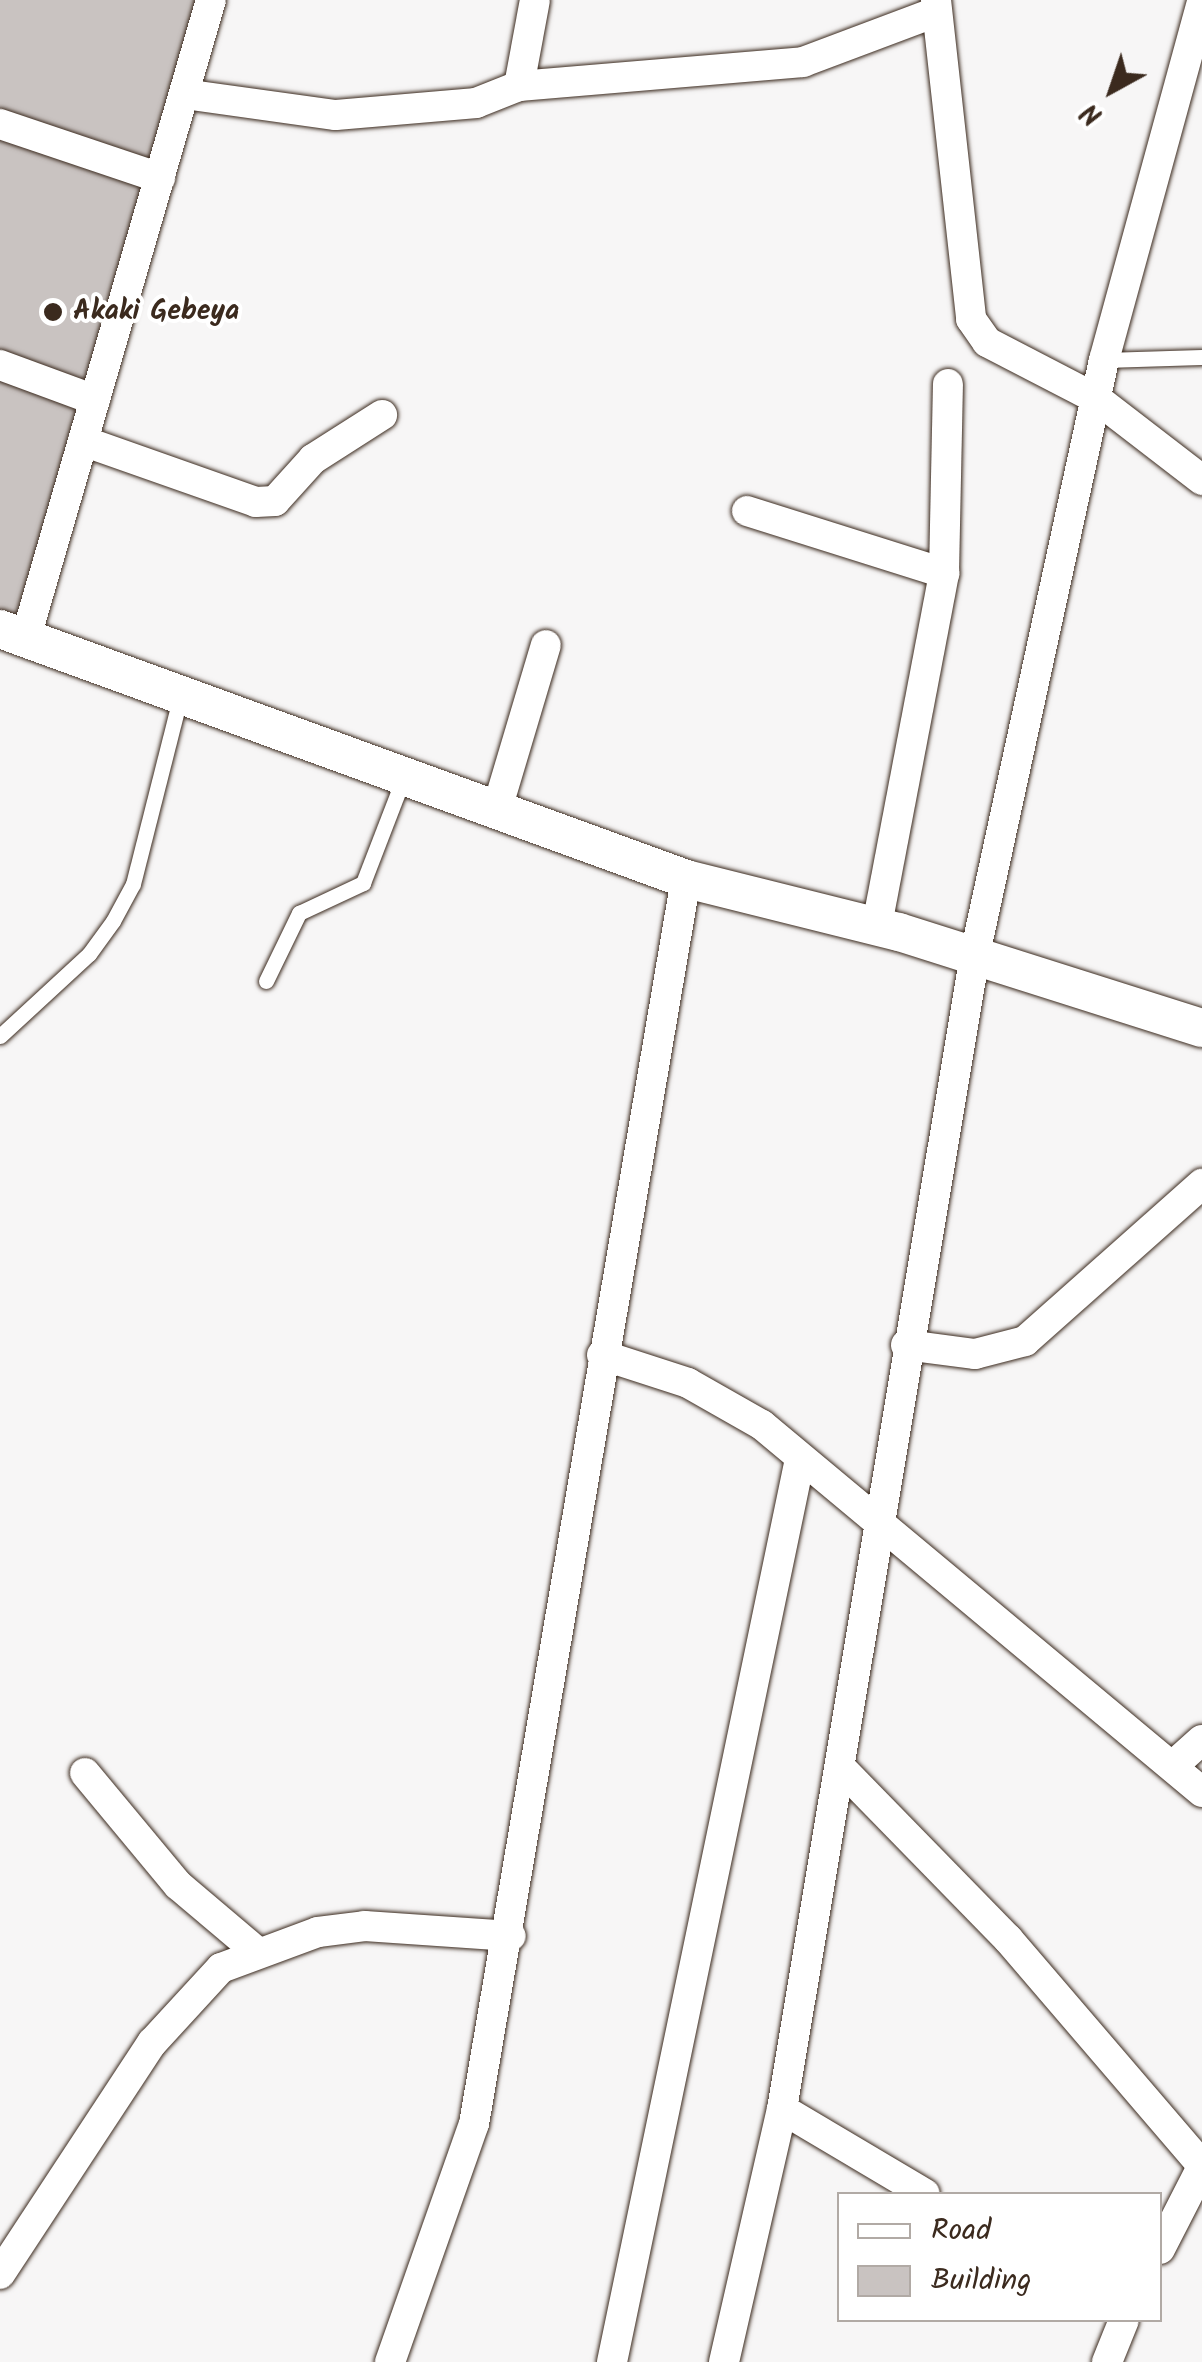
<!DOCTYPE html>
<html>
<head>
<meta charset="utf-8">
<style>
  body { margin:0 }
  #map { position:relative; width:1202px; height:2362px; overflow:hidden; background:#f7f6f6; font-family:Kalam,sans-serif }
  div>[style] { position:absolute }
  .building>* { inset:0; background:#c9c3c1 }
  .roads { filter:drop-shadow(0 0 2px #3b2a1e) drop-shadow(0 0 2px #3b2a1e) }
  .service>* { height:15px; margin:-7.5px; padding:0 7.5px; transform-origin:7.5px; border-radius:7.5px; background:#fff }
  .minor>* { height:30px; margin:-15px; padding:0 15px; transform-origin:15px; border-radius:15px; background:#fff }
  .tertiary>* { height:38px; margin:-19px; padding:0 19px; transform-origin:19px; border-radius:19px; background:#fff }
  .dots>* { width:28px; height:28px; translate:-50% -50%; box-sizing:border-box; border:5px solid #fff; border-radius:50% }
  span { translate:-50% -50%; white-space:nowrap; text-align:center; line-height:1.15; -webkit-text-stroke:8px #fff; paint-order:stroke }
  .poi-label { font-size:28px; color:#3b2a1e; font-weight:700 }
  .left { translate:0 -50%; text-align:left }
  .legend { position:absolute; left:837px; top:2192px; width:325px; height:130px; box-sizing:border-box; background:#fff; border:2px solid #b1aaa5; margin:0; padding:12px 18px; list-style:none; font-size:30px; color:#3b2a1e }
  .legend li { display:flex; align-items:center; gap:20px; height:50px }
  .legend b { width:50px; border:2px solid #b1aaa5 }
  .north { position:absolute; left:1062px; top:40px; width:100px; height:100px; -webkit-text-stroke:8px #fff; paint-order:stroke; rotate:220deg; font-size:28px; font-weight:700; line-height:40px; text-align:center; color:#3b2a1e }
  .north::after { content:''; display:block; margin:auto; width:35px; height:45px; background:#3b2a1e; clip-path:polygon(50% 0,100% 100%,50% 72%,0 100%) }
</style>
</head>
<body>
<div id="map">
  <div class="building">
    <div style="clip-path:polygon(0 0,200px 0,13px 628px,0 624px)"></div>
  </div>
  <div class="roads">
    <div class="service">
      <div style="left:1104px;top:360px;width:98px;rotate:-1.8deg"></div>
      <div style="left:266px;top:981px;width:76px;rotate:-64.1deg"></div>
      <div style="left:299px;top:913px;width:71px;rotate:-25.1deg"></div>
      <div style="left:363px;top:883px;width:114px;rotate:-68.9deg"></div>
      <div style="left:0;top:1036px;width:121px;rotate:-42.7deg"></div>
      <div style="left:89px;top:954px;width:41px;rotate:-54deg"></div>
      <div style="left:113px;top:921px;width:42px;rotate:-61.6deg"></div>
      <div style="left:133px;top:884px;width:192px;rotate:-75.8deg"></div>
    </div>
    <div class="minor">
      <div style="left:936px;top:0;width:321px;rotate:83.7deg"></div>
      <div style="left:971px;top:319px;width:28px;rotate:55deg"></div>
      <div style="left:987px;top:342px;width:124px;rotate:27.4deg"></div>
      <div style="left:1097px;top:399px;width:133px;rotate:37.6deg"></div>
      <div style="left:519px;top:86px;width:285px;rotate:-4.8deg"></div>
      <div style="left:803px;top:62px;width:142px;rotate:-20.6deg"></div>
      <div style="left:184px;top:94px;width:153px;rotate:7.9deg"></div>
      <div style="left:336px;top:115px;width:141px;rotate:-4.9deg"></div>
      <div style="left:476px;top:103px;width:46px;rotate:-21.6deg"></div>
      <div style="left:519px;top:86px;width:87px;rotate:-79.5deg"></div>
      <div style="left:0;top:124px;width:169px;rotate:18.6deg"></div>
      <div style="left:0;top:365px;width:101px;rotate:20.2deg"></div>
      <div style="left:83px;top:441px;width:183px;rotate:19.4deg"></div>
      <div style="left:256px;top:502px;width:19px;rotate:-3deg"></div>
      <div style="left:275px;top:501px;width:57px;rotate:-47.9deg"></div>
      <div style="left:313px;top:459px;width:82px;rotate:-32.5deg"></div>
      <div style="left:747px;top:511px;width:207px;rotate:17.5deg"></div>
      <div style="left:26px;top:637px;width:663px;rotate:-73.81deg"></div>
      <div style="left:497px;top:809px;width:171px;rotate:-73.4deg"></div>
      <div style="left:877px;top:925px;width:358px;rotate:-79.2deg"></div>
      <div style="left:944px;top:573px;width:189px;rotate:-88.8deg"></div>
      <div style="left:906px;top:1345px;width:70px;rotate:7.4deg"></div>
      <div style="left:975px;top:1354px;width:52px;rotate:-14.6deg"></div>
      <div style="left:1025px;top:1341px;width:237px;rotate:-41.6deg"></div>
      <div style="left:602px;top:1355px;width:90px;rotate:18deg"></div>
      <div style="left:688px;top:1383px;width:85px;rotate:29.6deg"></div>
      <div style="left:762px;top:1425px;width:573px;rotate:39.83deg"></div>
      <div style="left:1175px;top:1764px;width:36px;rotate:-42deg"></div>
      <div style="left:841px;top:1768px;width:239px;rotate:45.7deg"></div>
      <div style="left:1008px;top:1939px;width:298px;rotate:49.4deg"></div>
      <div style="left:85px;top:1773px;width:146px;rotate:50.3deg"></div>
      <div style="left:178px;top:1885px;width:101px;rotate:40.2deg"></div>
      <div style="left:782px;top:2109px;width:166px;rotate:30.7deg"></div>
      <div style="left:1160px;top:2249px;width:92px;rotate:-62.9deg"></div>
      <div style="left:0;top:2274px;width:277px;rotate:-56.7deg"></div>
      <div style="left:152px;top:2043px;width:102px;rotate:-47.4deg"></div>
      <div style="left:221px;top:1968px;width:103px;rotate:-20.4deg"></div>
      <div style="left:318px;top:1932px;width:47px;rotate:-7.3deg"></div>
      <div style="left:365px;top:1926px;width:146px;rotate:3.9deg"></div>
      <div style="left:390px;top:2362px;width:252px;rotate:-70.6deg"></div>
      <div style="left:474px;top:2124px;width:1263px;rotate:-80.34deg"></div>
      <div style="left:612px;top:2362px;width:922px;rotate:-78.24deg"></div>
      <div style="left:724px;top:2362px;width:260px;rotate:-77.1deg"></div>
      <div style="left:782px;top:2109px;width:1171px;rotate:-80.51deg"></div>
      <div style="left:975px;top:954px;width:608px;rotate:-77.75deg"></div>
      <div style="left:1104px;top:360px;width:372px;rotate:-74.7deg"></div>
      <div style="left:1107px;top:2362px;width:45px;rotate:-68deg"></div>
    </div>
    <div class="tertiary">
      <div style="left:0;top:629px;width:730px;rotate:20.02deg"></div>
      <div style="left:686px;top:879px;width:219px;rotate:14deg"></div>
      <div style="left:899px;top:932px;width:318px;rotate:17.6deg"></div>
    </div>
  </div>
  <div class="dots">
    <div style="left:53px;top:312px;background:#3b2a1e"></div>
  </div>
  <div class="poi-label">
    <span class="left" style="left:73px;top:312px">Akaki Gebeya</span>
  </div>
  <ul class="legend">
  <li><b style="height:12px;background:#fff"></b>Road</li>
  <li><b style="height:28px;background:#c9c3c1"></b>Building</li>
  </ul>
  <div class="north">N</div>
</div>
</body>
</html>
